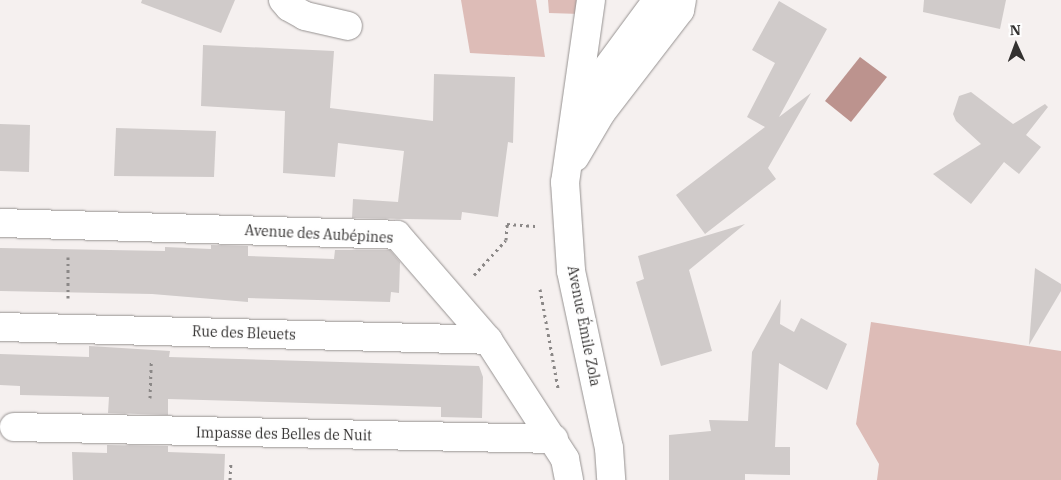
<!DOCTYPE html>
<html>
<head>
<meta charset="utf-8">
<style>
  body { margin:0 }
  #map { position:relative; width:1061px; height:480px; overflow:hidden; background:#f5f0ef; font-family:"IBM Plex Serif",serif }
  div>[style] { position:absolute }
  .green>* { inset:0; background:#ddbcb7 }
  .water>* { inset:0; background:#bc938e }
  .building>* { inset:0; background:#d0cbca }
  .path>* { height:3px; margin-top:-1.5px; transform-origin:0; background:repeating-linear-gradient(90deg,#8b8887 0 2.5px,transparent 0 6.5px) }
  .roads { filter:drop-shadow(0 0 1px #969291) drop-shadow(0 0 1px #969291) }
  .minor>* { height:28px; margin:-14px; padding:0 14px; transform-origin:14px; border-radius:14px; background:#fff }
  span { translate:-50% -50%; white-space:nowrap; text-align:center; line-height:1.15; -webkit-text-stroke:4.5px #fefefe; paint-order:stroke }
  .street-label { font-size:14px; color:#333130 }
  .north { position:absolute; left:991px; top:20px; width:50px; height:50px; -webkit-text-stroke:4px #fefefe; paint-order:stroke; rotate:358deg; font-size:14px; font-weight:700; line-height:20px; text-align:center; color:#333130 }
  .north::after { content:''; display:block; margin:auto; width:18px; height:22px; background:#333130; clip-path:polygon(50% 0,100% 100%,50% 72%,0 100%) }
</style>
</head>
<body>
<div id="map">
  <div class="green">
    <div style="clip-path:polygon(461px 0,536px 0,545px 57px,470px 53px)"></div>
    <div style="clip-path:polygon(548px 0,581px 0,580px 14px,549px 13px)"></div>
    <div style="clip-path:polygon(871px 322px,1061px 351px,1061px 480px,877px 480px,879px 464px,856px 424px)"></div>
  </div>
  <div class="water">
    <div style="clip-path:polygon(860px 57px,887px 77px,851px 122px,825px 101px)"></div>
  </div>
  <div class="building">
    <div style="clip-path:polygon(142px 0,235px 0,221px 33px,141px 3px)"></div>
    <div style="clip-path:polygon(924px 0,1006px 0,1000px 29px,923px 12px)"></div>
    <div style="clip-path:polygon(779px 1px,827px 29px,779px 117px,811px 93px,768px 168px,776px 179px,705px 234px,676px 195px,765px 127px,747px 117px,775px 63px,752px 50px)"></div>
    <div style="clip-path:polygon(203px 45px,334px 51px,330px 108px,433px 121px,434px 74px,515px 77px,513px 143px,508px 142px,498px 217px,462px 212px,461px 220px,352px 218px,353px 199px,398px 202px,404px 151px,338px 143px,335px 177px,283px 173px,285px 111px,201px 106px)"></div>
    <div style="clip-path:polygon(971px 92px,1013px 124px,1045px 104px,1048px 107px,1026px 135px,1041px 147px,1019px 174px,1004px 162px,971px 204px,933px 174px,981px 144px,956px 121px,953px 114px,959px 96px)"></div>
    <div style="clip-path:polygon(0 124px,30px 125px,29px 172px,0 171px)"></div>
    <div style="clip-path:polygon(116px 128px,216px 131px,214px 177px,114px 176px)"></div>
    <div style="clip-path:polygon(745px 224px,689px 270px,712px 351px,661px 366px,636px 282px,644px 279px,638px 256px)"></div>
    <div style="clip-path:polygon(211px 245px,248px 246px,248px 256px,334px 259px,335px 250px,390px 250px,400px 262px,399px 293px,391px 292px,390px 302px,248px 298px,248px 302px,152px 294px,0 291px,0 248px,165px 251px,165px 247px,211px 249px)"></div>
    <div style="clip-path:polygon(1035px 268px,1061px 284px,1061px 291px,1029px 345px)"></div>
    <div style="clip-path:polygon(781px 299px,780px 324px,794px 332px,801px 318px,847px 344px,827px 390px,779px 363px,775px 447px,790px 447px,790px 475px,745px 474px,745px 480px,669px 480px,669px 435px,711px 431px,709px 420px,748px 421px,752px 352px)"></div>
    <div style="clip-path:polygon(89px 346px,170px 351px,169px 357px,479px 366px,483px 377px,482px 418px,441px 417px,441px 407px,168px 399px,168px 415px,108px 413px,109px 397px,20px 395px,20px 386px,0 385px,0 354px,89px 357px)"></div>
    <div style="clip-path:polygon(107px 445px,168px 446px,168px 452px,225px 454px,224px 480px,73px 480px,72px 452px,107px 453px)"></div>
  </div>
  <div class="path">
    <div style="left:474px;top:275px;width:47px;rotate:-47.6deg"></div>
    <div style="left:506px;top:240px;width:16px;rotate:-86deg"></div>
    <div style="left:507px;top:224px;width:31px;rotate:4deg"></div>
    <div style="left:540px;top:289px;width:101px;rotate:79.7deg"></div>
    <div style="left:68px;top:298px;width:41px;rotate:-90deg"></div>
    <div style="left:150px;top:398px;width:37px;rotate:-88deg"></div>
    <div style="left:230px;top:480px;width:17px;rotate:-87deg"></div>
  </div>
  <div class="roads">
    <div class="minor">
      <div style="left:283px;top:0;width:9px;rotate:49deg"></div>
      <div style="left:289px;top:7px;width:18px;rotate:29deg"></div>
      <div style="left:305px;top:16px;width:44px;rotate:13.1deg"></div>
      <div style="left:591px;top:0;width:184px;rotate:98.1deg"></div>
      <div style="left:565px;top:182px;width:89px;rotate:86.1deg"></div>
      <div style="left:571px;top:271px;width:181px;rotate:77.9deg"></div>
      <div style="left:609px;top:448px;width:32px;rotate:86deg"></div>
      <div style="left:576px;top:110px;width:137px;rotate:-53.6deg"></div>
      <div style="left:575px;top:157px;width:51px;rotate:-59.4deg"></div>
      <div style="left:601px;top:113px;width:130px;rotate:-52.5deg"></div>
      <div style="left:680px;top:10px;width:10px;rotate:-79deg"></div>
      <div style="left:0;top:223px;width:397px;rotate:1.7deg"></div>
      <div style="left:397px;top:235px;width:139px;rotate:49.1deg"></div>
      <div style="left:488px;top:340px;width:142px;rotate:57.1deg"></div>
      <div style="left:565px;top:459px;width:21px;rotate:79deg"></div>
      <div style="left:0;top:327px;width:488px;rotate:1.5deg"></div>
      <div style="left:14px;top:427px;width:540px;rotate:1.27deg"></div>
    </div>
  </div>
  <div class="street-label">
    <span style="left:319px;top:234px;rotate:3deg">Avenue des Aubépines</span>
    <span style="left:584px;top:326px;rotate:79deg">Avenue Émile Zola</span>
    <span style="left:244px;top:333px;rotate:2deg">Rue des Bleuets</span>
    <span style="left:284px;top:434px;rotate:1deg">Impasse des Belles de Nuit</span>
  </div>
  <div class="north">N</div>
</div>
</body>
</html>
